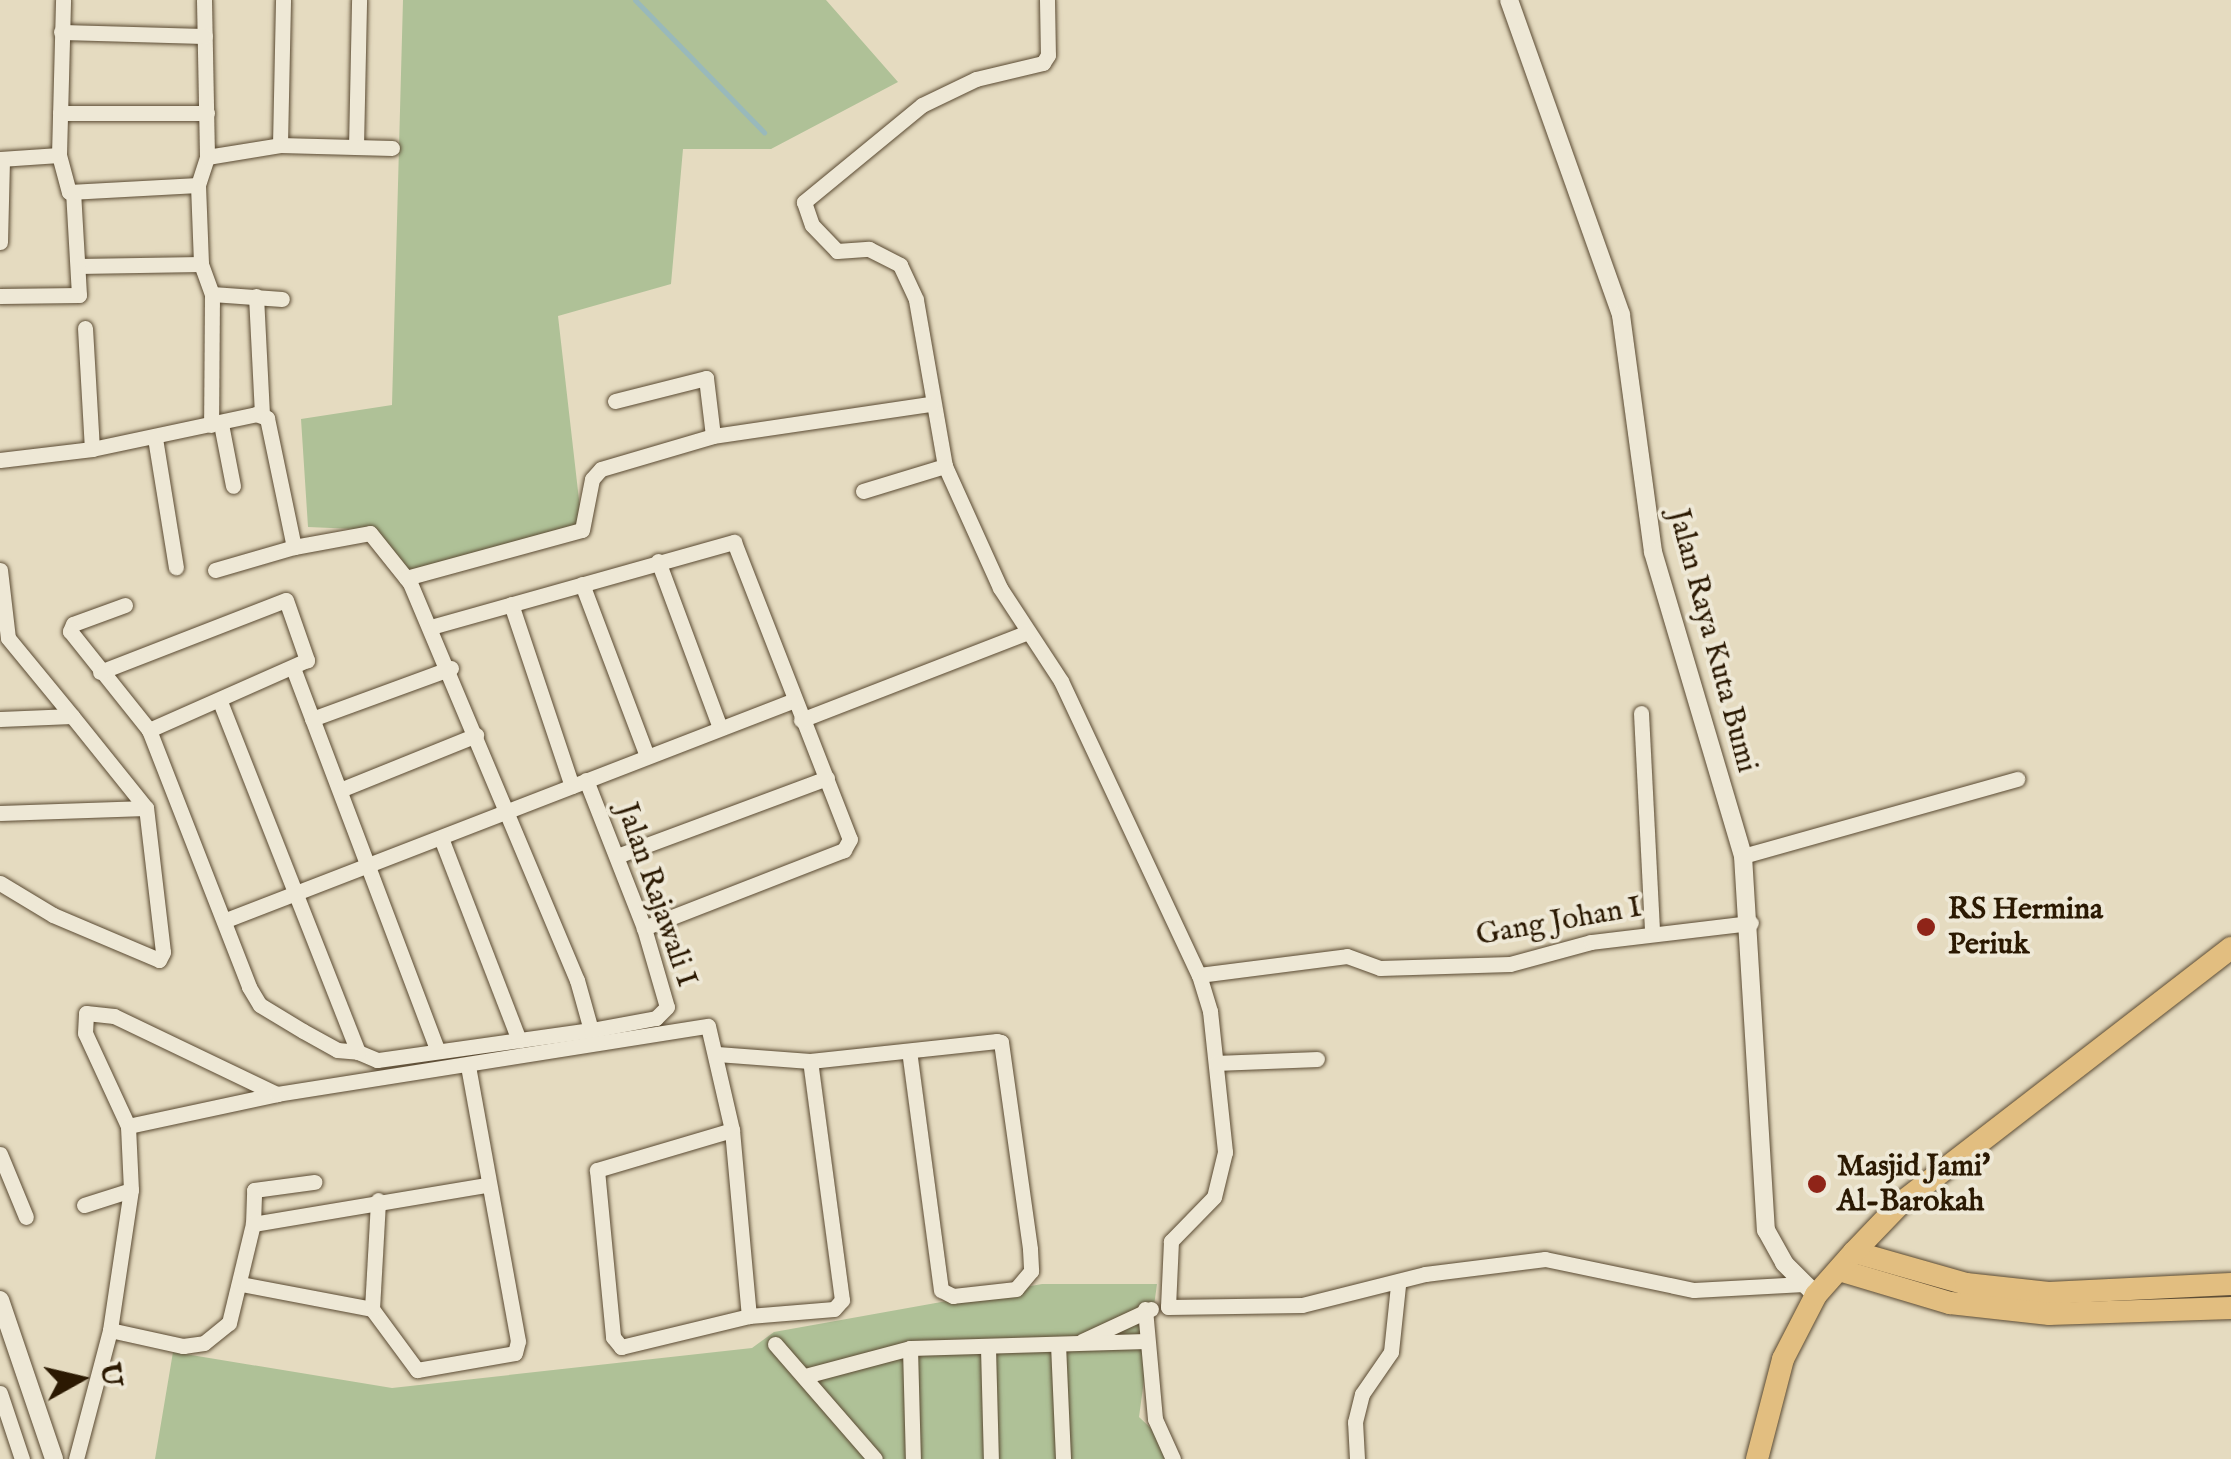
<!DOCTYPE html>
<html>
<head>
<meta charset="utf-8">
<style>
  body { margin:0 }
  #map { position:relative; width:2231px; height:1459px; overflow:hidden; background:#e5dbc0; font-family:"IM FELL English",serif }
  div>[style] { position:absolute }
  .green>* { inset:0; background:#afc197 }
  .stream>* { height:5px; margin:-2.5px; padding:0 2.5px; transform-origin:2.5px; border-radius:2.5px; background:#99b9bb }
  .roads { filter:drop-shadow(0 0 2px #5a4a32) drop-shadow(0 0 2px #5a4a32) }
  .minor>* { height:15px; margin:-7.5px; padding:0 7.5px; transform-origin:7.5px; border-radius:7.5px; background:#eee8d6 }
  .tertiary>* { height:18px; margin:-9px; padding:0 9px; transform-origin:9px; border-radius:9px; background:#eee8d6 }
  .primary>* { height:22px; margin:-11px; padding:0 11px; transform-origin:11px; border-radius:11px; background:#e2be80 }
  .dots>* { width:28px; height:28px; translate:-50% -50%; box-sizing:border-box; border:5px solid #eee8d6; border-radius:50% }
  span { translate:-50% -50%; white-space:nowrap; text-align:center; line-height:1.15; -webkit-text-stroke:8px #eee8d6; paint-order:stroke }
  .street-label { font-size:30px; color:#2b1902 }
  .poi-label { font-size:30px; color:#2b1902; font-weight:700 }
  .left { translate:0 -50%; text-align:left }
  .north { position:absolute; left:30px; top:1329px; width:100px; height:100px; -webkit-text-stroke:8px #eee8d6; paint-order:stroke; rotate:82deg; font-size:28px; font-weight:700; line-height:40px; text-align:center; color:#2b1902 }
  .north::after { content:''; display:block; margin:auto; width:35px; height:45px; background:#2b1902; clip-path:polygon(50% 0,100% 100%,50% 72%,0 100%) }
</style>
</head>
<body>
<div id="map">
  <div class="green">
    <div style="clip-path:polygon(403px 0,826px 0,898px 82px,771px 149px,683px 149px,671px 284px,558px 316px,582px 526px,399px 573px,378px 530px,308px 527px,301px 419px,392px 405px)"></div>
    <div style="clip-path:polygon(1042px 1284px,1157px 1284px,1139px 1417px,1158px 1435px,1167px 1459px,155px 1459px,173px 1352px,392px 1388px,752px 1348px,774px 1332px)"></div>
  </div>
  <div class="stream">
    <div style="left:635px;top:0;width:185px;rotate:45.7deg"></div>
  </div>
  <div class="roads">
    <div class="minor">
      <div style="left:204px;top:0;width:157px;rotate:88.9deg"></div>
      <div style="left:1047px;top:0;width:55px;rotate:89deg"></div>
      <div style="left:1048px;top:55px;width:9px;rotate:122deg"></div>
      <div style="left:1043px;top:63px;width:69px;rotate:166.6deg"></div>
      <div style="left:976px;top:79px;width:60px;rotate:154.3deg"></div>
      <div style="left:922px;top:105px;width:153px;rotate:140.6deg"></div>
      <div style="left:804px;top:202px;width:24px;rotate:71deg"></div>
      <div style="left:812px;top:225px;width:36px;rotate:46deg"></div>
      <div style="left:837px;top:251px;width:32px;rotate:-4deg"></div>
      <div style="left:869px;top:249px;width:35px;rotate:27deg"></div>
      <div style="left:900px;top:265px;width:38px;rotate:65deg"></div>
      <div style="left:916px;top:300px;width:169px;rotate:80.1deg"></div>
      <div style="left:945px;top:466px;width:134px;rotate:65.7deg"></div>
      <div style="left:1000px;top:588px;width:111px;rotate:56.7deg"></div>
      <div style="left:1061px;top:681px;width:325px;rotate:64.9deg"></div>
      <div style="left:1199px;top:975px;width:38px;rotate:73deg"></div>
      <div style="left:1210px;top:1011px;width:142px;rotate:83.9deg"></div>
      <div style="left:1225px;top:1152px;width:46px;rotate:103.7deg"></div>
      <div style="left:1214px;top:1197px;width:62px;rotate:134.3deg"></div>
      <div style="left:1171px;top:1241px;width:66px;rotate:92.6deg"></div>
      <div style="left:1168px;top:1307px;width:134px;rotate:-0.9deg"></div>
      <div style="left:1302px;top:1305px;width:127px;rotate:-14.1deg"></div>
      <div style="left:1425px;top:1274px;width:121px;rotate:-7.1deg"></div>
      <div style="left:1545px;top:1259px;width:152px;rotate:11.8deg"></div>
      <div style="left:1694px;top:1290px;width:110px;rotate:-3.1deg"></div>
      <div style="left:61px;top:32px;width:144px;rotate:1.6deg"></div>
      <div style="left:60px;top:113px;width:147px"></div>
      <div style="left:280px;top:145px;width:145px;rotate:-88.8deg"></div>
      <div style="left:356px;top:147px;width:147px;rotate:-88.8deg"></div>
      <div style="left:59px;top:155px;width:155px;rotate:-88.5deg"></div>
      <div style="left:0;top:159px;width:59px;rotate:-3.9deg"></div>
      <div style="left:59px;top:155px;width:38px;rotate:75deg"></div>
      <div style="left:69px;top:192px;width:129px;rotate:-3.1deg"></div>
      <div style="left:198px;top:185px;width:29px;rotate:-72deg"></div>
      <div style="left:207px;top:157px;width:74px;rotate:-9.3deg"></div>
      <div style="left:280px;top:145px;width:112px;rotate:1.5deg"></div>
      <div style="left:198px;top:185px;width:79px;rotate:87.8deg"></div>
      <div style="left:201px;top:264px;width:32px;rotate:70deg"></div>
      <div style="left:212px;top:294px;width:131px;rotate:90.4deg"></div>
      <div style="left:0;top:242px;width:83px;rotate:-88.6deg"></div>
      <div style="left:78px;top:266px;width:123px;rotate:-0.9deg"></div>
      <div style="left:212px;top:294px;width:70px;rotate:4.1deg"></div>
      <div style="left:0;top:296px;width:79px;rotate:-0.7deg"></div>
      <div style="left:79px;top:295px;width:103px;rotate:-93.3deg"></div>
      <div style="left:256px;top:296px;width:118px;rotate:87.1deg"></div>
      <div style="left:85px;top:328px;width:121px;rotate:86.7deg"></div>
      <div style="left:615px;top:401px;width:94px;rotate:-14.2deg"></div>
      <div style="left:706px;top:378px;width:58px;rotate:83.1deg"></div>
      <div style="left:221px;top:424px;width:63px;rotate:79deg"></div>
      <div style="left:155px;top:438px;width:131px;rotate:80.8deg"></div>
      <div style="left:0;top:460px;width:93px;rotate:-6.8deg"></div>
      <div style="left:92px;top:449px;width:168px;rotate:-12deg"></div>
      <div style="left:256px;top:414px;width:12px;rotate:20deg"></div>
      <div style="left:267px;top:418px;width:132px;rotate:78.2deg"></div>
      <div style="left:294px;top:547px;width:77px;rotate:-10.4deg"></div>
      <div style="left:370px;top:533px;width:64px;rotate:51.3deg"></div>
      <div style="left:410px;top:583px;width:431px;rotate:67.2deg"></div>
      <div style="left:577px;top:980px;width:52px;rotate:74.4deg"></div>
      <div style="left:591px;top:1030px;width:216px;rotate:172deg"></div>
      <div style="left:377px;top:1060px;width:21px;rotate:-157deg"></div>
      <div style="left:358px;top:1052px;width:378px;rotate:-111.5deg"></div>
      <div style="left:863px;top:491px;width:86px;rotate:-17deg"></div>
      <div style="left:658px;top:561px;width:178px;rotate:69.6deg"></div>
      <div style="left:0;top:570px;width:68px;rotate:83.3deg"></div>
      <div style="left:8px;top:638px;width:101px;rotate:50.6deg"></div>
      <div style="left:72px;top:716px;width:72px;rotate:177.6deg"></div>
      <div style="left:215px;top:570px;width:82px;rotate:-16.2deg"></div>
      <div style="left:406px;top:578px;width:182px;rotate:-15.3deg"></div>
      <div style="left:582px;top:530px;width:52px;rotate:-78.9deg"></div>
      <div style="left:592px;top:479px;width:13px;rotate:-48deg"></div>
      <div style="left:601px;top:469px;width:117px;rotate:-16.4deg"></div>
      <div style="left:713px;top:436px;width:220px;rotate:-8.4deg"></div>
      <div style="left:582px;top:584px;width:184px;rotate:69.3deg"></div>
      <div style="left:511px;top:604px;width:192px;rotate:71.5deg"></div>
      <div style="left:125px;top:605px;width:55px;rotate:159.9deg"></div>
      <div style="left:73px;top:624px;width:8px;rotate:113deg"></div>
      <div style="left:70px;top:631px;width:127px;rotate:51.4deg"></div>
      <div style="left:149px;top:730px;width:276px;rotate:68.7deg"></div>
      <div style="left:249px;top:987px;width:21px;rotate:59deg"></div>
      <div style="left:260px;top:1005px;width:50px;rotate:31.2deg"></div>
      <div style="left:303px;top:1031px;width:39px;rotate:29deg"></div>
      <div style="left:337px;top:1050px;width:21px;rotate:5deg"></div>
      <div style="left:431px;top:627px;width:315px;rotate:-15.7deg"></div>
      <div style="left:734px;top:542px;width:319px;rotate:68.7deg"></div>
      <div style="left:850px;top:839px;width:13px;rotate:119deg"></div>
      <div style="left:844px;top:850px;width:215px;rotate:158.7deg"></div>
      <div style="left:293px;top:668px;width:408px;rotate:69.3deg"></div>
      <div style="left:100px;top:672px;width:199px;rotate:-21.2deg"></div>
      <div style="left:286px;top:600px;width:64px;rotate:70.7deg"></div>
      <div style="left:307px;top:660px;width:173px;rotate:156.1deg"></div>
      <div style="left:1641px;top:713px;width:220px;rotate:87.1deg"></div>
      <div style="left:312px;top:719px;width:148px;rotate:-20.1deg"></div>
      <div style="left:801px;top:720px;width:243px;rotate:-21.2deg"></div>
      <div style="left:586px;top:780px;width:159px;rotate:68.6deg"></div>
      <div style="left:644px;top:928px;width:82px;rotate:73.8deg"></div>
      <div style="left:667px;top:1007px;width:16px;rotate:135deg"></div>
      <div style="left:656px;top:1018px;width:66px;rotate:169.5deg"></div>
      <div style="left:340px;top:790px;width:147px;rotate:-22deg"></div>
      <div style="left:0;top:813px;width:146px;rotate:-2deg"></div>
      <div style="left:441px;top:838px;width:217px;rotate:68.9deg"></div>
      <div style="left:617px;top:856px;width:224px;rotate:-20.4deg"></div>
      <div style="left:1743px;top:856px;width:285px;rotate:-15.7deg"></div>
      <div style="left:0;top:883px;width:62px;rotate:31.1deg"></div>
      <div style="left:53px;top:915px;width:115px;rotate:23deg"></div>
      <div style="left:159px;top:960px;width:9px;rotate:-63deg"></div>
      <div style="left:163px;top:952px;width:145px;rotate:-96.7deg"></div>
      <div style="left:146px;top:808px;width:118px;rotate:-128.8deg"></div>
      <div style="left:226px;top:920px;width:607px;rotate:-21.15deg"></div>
      <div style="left:1199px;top:975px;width:149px;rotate:-7.3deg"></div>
      <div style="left:1347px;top:956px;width:35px;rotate:20deg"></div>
      <div style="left:1380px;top:968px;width:130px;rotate:-1.8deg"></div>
      <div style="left:1510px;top:964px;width:84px;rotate:-15.2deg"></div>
      <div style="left:1591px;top:942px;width:161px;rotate:-6.8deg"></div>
      <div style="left:717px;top:1054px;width:93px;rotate:4.3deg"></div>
      <div style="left:810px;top:1061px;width:188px;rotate:-6.1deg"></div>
      <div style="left:997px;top:1041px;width:4px;rotate:14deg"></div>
      <div style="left:1001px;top:1042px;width:209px;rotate:82deg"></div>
      <div style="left:1030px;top:1249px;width:22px;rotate:87deg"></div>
      <div style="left:1031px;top:1271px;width:23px;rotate:130deg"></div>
      <div style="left:1016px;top:1289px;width:63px;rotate:173.7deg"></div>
      <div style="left:953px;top:1296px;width:13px;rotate:-153deg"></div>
      <div style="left:941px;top:1290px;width:241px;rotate:-97.6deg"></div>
      <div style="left:1216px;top:1063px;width:101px;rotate:-2.3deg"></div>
      <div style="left:128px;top:1126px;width:102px;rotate:-114.8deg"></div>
      <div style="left:85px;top:1033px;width:20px;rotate:-87deg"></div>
      <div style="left:86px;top:1013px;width:28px;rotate:6deg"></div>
      <div style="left:114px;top:1016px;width:181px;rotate:25.6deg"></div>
      <div style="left:732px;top:1130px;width:141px;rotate:163.5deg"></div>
      <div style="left:597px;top:1170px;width:168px;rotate:84.5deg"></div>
      <div style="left:613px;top:1337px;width:13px;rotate:51deg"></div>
      <div style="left:621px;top:1347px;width:132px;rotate:-13.6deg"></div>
      <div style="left:749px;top:1316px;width:85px;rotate:-4.7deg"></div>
      <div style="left:834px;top:1309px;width:12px;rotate:-48deg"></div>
      <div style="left:842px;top:1300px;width:241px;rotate:-97.6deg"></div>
      <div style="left:0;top:1154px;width:68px;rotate:67.6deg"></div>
      <div style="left:84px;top:1205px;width:49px;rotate:-17.7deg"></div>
      <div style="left:253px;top:1224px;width:34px;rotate:-88deg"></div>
      <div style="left:254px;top:1190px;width:61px;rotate:-7.6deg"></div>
      <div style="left:241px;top:1284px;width:133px;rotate:10.8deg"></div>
      <div style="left:372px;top:1309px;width:76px;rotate:53.6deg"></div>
      <div style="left:417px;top:1370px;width:99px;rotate:-9.8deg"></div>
      <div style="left:515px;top:1353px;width:12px;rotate:-76deg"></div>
      <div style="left:518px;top:1341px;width:280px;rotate:-100.3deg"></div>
      <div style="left:372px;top:1309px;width:109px;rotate:-86.8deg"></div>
      <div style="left:1145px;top:1309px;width:110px;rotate:84.8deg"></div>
      <div style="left:1155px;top:1419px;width:44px;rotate:65.8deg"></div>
      <div style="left:110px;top:1330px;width:75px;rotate:12.4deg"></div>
      <div style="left:183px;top:1346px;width:21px;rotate:-8deg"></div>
      <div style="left:204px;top:1343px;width:32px;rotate:-39deg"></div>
      <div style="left:229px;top:1323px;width:102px;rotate:-76.4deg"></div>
      <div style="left:253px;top:1224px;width:237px;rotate:-9.5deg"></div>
      <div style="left:1082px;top:1341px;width:76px;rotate:-24.9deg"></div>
      <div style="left:775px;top:1344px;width:152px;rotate:49deg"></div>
      <div style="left:1058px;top:1344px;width:115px;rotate:87.5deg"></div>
      <div style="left:910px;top:1348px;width:111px;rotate:88.5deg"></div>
      <div style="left:988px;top:1348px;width:111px;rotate:88.5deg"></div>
      <div style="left:805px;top:1376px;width:109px;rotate:-14.9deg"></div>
      <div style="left:910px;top:1348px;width:237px;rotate:-1.7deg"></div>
      <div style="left:0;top:1393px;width:70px;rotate:71.6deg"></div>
      <div style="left:76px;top:1459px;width:133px;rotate:-75.2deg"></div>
      <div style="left:110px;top:1330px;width:142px;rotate:-81.5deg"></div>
      <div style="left:131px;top:1190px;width:64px;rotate:-92.7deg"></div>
      <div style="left:128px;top:1126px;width:152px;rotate:-12.1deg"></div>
      <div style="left:277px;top:1094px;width:436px;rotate:-9deg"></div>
      <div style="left:708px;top:1026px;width:107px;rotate:77deg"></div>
      <div style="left:732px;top:1130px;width:187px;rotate:84.8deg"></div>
      <div style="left:1357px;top:1459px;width:37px;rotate:-93deg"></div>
      <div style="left:1355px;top:1422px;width:29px;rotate:-76deg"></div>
      <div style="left:1362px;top:1394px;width:51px;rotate:-55.4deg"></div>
      <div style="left:1391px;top:1352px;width:67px;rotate:-84deg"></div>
    </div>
    <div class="tertiary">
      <div style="left:1509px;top:0;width:334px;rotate:70.4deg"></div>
      <div style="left:1621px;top:315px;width:239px;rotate:82.3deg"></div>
      <div style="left:1653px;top:552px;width:317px;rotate:73.5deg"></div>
      <div style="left:1743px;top:856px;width:375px;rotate:86.5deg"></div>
      <div style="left:1766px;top:1230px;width:38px;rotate:61deg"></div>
      <div style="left:1784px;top:1263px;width:45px;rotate:45deg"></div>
      <div style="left:0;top:1300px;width:168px;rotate:71.2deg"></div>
    </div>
    <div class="primary">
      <div style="left:1854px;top:1252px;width:116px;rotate:15.9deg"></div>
      <div style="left:1966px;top:1284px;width:83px;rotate:6.2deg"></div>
      <div style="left:2049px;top:1293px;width:182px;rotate:-2.8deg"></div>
      <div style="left:1839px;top:1270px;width:116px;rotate:16.6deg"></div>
      <div style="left:1950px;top:1303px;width:100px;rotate:6.3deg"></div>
      <div style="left:2049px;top:1314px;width:182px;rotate:-1.9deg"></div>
      <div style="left:1757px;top:1459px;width:103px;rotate:-75.4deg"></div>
      <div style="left:1783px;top:1359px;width:72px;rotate:-62.7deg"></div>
      <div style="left:1816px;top:1295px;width:57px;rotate:-48.5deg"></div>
      <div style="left:1854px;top:1252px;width:68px;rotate:-46.2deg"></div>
      <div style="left:1901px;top:1203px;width:417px;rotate:-37.7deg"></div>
    </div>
  </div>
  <div class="dots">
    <div style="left:1926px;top:927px;background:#8f2418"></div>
    <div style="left:1817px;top:1184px;background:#8f2418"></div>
  </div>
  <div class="street-label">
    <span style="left:1712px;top:641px;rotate:75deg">Jalan Raya Kuta Bumi</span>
    <span style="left:656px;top:895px;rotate:71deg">Jalan Rajawali I</span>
    <span style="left:1559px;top:922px;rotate:-10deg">Gang Johan I</span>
  </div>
  <div class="poi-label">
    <span class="left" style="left:1948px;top:927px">RS Hermina<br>Periuk</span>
    <span class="left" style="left:1837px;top:1184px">Masjid Jami'<br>Al-Barokah</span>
  </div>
  <div class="north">U</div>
</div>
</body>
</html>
